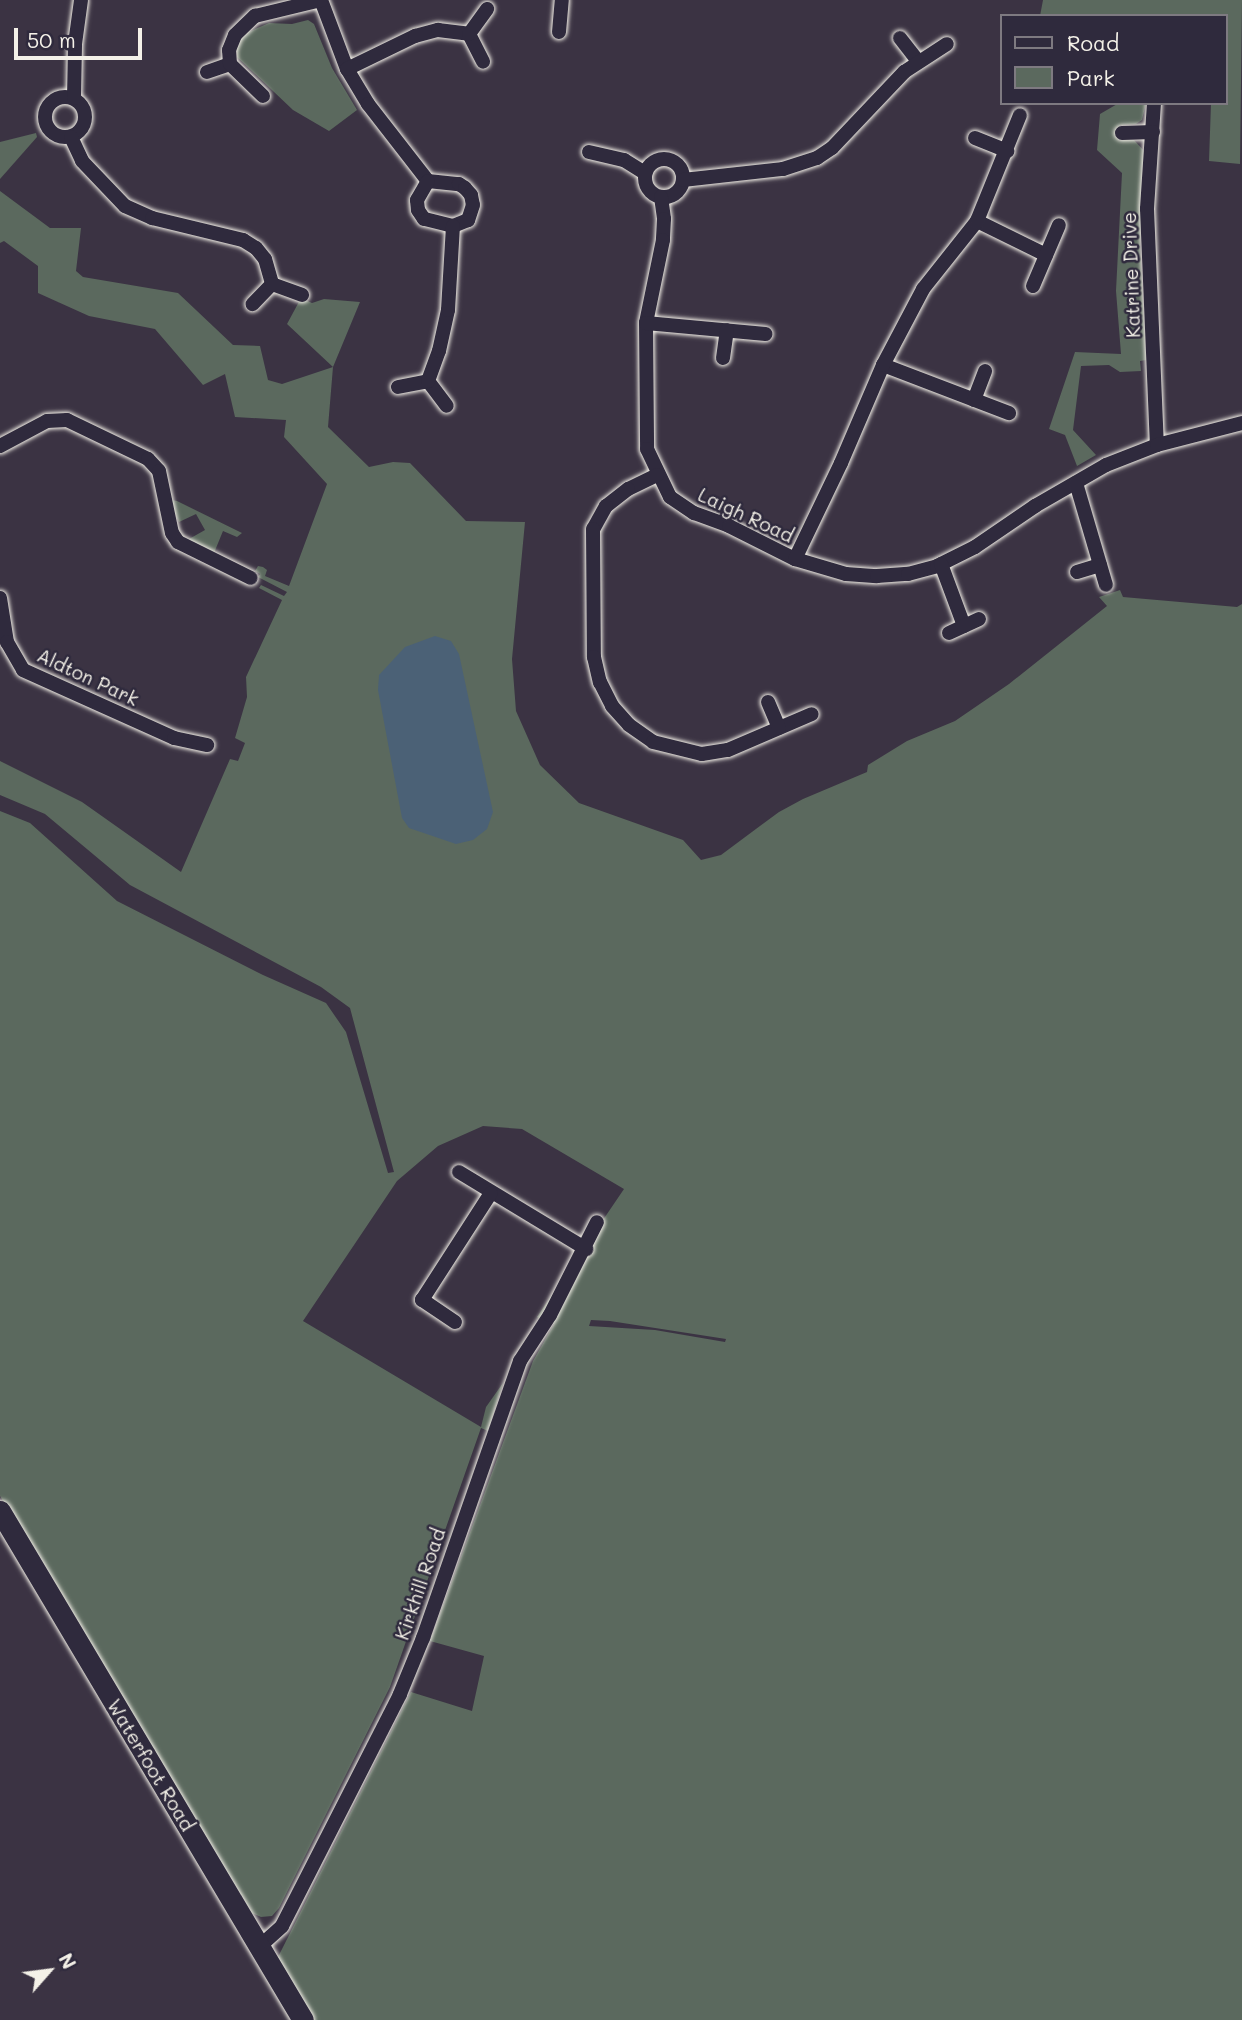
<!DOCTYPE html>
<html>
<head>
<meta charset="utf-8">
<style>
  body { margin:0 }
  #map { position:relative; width:1242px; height:2020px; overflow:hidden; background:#3b3343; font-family:Mali,sans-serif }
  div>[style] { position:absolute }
  .green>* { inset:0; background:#5b695e }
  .water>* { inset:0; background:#4b6176 }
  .roads { filter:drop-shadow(0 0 2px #f4f1e8) drop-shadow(0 0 2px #f4f1e8) }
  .street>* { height:14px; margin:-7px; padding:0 7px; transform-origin:7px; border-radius:7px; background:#2f2a3d }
  .street>.ring { margin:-7px; padding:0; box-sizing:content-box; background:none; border:14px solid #2f2a3d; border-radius:50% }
  .secondary>* { height:21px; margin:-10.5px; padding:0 10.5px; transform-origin:10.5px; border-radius:10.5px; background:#2f2a3d }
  span { translate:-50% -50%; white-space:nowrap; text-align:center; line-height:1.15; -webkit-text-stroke:5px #2f2a3d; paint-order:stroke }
  .street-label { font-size:19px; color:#f4f1e8 }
  .legend { position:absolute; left:1000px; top:14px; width:228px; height:91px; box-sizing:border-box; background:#2f2a3d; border:2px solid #7e7a81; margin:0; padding:9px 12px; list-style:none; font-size:21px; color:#f4f1e8 }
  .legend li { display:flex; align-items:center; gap:14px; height:35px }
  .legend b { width:35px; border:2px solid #7e7a81 }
  .north { position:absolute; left:14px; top:1936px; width:70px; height:70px; -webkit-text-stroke:5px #2f2a3d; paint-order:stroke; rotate:62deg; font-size:19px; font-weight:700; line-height:28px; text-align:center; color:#f4f1e8 }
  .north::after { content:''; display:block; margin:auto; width:24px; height:32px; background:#f4f1e8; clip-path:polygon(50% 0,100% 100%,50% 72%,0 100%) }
  .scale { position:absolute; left:14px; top:28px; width:128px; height:32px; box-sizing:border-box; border:4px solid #f4f1e8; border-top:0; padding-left:9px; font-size:21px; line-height:24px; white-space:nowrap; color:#f4f1e8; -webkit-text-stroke:5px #2f2a3d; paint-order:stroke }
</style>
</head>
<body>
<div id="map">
  <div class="green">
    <div style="clip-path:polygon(1043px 0,1242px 0,1240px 164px,1209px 161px,1211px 103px,1226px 103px,1226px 16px,1040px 16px)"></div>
    <div style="clip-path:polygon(308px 20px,314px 24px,332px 68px,357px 110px,329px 131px,293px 110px,237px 57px,237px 47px,244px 34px,269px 23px,292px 24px)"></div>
    <div style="clip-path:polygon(1119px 103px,1146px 103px,1142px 120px,1136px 124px,1120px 125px,1120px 138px,1134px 140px,1145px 152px,1140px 244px,1146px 360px,1140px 361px,1141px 371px,1120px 372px,1109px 365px,1081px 366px,1073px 430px,1096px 455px,1077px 466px,1065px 435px,1049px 429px,1075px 352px,1121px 354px,1116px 291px,1122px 173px,1097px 150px,1100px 114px)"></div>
    <div style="clip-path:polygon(36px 133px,37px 137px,0 179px,0 142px)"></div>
    <div style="clip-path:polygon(evenodd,0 191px,50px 228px,81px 228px,76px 271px,83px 277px,178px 293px,233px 345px,260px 346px,268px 380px,282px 384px,333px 367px,287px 324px,301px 298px,312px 303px,324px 299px,360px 302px,333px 367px,328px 427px,369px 467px,393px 462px,410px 463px,466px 521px,525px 522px,512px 659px,516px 711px,540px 765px,579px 803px,683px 840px,701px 860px,721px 855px,779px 812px,803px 799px,867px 772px,868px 765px,907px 741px,955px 721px,1009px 684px,1107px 606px,1099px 597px,1120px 590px,1123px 597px,1237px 607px,1242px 604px,1242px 2020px,312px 2020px,275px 1963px,411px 1692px,472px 1711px,484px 1656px,430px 1641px,533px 1361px,554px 1324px,537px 1317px,624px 1189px,522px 1129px,483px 1126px,438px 1146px,397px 1181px,303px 1321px,481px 1427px,486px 1407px,503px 1383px,488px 1431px,481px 1428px,390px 1687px,279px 1908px,272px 1916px,261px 1917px,252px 1913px,0 1496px,0 811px,30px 823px,117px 901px,263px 975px,326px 1003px,346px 1032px,388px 1173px,394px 1172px,350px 1008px,321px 987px,130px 885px,45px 814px,0 795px,0 761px,82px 802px,181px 872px,230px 759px,238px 761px,245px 743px,235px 738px,247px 697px,246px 677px,282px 600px,259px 588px,261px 585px,284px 596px,287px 592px,258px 577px,260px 574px,255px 571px,258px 566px,263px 567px,267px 570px,265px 576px,289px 586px,327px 484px,284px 437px,286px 420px,235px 417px,225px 374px,203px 385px,155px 329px,89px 316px,38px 293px,38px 266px,4px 241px,0 243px,0 191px,591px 1320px,610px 1321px,726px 1339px,725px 1342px,655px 1330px,589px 1326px,591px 1320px)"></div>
    <div style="clip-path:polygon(172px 500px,177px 501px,242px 533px,237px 537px,223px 531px,214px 553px,191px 542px,189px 539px,205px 530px,196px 514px,179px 522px,170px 505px)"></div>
  </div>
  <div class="water">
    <div style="clip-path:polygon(435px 636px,451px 641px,459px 654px,493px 812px,487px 829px,473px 840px,456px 844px,409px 828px,402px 818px,378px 690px,379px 675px,405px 647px)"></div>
  </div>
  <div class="roads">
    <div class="street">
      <div style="left:321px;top:0;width:74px;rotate:69.4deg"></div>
      <div style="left:347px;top:69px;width:41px;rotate:59deg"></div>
      <div style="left:368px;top:104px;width:98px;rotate:52.1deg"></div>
      <div style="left:559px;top:32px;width:32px;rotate:-85deg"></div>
      <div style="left:469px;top:34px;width:31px;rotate:63deg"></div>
      <div style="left:900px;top:38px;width:29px;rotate:52deg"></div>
      <div style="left:347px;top:69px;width:76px;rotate:-25.9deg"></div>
      <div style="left:415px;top:36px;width:24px;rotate:-15deg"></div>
      <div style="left:438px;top:30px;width:31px;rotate:7deg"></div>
      <div style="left:469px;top:34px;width:31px;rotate:-54deg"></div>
      <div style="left:207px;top:72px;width:24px;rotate:-19deg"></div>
      <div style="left:263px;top:96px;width:46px;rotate:-135.9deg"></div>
      <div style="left:230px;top:64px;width:14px;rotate:-94deg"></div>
      <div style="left:229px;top:50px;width:16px;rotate:-68deg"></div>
      <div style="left:235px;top:35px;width:28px;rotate:-44deg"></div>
      <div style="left:255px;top:16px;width:68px;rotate:-13.6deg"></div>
      <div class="ring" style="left:45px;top:97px;width:26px;height:26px"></div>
      <div style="left:74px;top:98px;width:54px;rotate:-88.9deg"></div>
      <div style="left:75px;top:44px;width:44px;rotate:-82.2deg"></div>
      <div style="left:1154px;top:103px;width:106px;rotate:93.8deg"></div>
      <div style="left:1147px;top:209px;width:236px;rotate:87.6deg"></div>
      <div style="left:1122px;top:133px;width:31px;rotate:-2deg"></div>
      <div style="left:71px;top:137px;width:26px;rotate:65deg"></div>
      <div style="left:82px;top:161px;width:62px;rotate:46.3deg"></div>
      <div style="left:125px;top:206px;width:30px;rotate:24deg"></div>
      <div style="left:152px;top:218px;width:94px;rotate:13.6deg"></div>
      <div style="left:243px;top:240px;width:15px;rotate:32deg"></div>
      <div style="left:256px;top:248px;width:14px;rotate:51deg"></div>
      <div style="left:265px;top:259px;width:26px;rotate:74deg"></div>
      <div style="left:272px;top:284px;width:28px;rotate:134deg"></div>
      <div style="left:975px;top:138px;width:35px;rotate:22deg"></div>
      <div style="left:589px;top:152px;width:36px;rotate:13deg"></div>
      <div style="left:624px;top:160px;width:25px;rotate:32deg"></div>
      <div class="ring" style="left:645px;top:159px;width:24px;height:24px"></div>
      <div style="left:683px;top:180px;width:101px;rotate:-6.3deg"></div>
      <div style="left:783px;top:169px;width:36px;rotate:-18deg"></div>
      <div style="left:817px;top:158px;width:18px;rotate:-34deg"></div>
      <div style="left:832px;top:148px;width:105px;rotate:-46.5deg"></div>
      <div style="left:904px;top:72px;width:51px;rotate:-33.1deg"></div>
      <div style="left:428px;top:181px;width:31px;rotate:6deg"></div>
      <div style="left:459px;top:184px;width:7px;rotate:34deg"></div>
      <div style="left:465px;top:188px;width:9px;rotate:49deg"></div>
      <div style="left:471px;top:195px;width:10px;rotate:79deg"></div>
      <div style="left:473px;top:205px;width:16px;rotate:108deg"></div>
      <div style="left:468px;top:220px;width:16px;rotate:158deg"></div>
      <div style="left:453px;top:226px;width:30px;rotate:-166deg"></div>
      <div style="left:424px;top:219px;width:11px;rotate:-124deg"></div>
      <div style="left:418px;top:210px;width:10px;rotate:-96deg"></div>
      <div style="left:417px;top:200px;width:22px;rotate:-60deg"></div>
      <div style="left:661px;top:197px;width:22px;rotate:82deg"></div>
      <div style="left:664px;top:219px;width:21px;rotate:93deg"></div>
      <div style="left:663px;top:240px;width:85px;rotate:101.6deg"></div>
      <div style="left:646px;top:323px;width:126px;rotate:89.5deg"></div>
      <div style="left:647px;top:449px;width:53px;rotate:64.4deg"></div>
      <div style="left:670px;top:497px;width:29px;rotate:34deg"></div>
      <div style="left:694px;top:513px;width:37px;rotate:20deg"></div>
      <div style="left:729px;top:526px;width:74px;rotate:26.6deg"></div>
      <div style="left:795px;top:559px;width:53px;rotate:16.4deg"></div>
      <div style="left:846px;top:574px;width:31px;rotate:4deg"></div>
      <div style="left:877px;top:576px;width:31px;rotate:-4deg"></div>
      <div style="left:908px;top:574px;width:30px;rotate:-15deg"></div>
      <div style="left:937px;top:566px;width:42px;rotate:-26.6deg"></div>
      <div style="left:975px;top:547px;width:73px;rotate:-34.3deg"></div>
      <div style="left:1035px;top:506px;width:82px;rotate:-30deg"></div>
      <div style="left:1106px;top:465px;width:55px;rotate:-21.4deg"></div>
      <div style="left:1157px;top:445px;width:88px;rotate:-14.5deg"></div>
      <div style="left:977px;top:221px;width:77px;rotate:26.2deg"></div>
      <div style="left:272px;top:284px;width:32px;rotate:20deg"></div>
      <div style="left:1033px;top:286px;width:66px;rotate:-66.9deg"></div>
      <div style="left:646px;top:323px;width:120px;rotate:5.3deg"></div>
      <div style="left:723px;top:358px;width:28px;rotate:-82deg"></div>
      <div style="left:883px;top:365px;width:135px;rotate:20.9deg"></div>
      <div style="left:428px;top:381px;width:31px;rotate:53deg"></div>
      <div style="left:398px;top:387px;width:31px;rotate:-11deg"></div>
      <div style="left:428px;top:381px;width:32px;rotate:-70deg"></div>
      <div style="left:439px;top:351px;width:42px;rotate:-77.6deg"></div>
      <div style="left:448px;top:310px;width:84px;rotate:-86.6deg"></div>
      <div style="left:974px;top:400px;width:31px;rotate:-69deg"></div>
      <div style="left:0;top:446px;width:53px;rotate:-28deg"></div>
      <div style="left:47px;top:421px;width:20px;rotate:-3deg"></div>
      <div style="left:67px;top:420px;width:90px;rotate:25.7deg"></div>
      <div style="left:148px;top:459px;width:16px;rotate:47deg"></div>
      <div style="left:159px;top:471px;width:63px;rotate:78.2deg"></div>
      <div style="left:172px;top:533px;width:11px;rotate:56deg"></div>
      <div style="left:178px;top:542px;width:81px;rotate:26.3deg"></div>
      <div style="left:657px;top:475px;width:32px;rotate:154deg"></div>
      <div style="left:628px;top:489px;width:28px;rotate:142deg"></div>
      <div style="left:606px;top:506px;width:26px;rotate:119deg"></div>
      <div style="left:593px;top:529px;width:128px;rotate:89.6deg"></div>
      <div style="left:594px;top:657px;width:26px;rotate:77deg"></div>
      <div style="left:600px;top:682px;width:27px;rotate:63deg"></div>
      <div style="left:612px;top:706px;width:25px;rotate:48deg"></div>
      <div style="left:629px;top:725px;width:29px;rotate:35deg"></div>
      <div style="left:653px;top:742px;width:50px;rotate:13.8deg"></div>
      <div style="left:702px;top:754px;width:26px;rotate:-9deg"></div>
      <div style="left:728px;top:750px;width:91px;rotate:-23.2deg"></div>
      <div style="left:1076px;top:483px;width:106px;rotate:73.6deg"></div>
      <div style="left:795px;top:559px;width:106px;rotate:-64.4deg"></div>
      <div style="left:841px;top:463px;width:107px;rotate:-66.8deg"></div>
      <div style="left:883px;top:365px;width:86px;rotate:-62.2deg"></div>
      <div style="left:923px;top:289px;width:87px;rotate:-51.5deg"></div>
      <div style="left:977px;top:221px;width:114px;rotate:-67.9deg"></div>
      <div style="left:941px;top:564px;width:66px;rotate:69.6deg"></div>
      <div style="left:1077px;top:572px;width:24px;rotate:-17deg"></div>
      <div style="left:0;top:598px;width:45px;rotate:81deg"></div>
      <div style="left:7px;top:642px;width:32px;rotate:60deg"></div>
      <div style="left:23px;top:670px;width:166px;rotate:24.2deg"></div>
      <div style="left:174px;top:738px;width:34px;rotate:12deg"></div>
      <div style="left:949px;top:633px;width:33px;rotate:-25deg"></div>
      <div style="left:768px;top:702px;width:28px;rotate:67deg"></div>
      <div style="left:459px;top:1172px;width:149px;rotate:31.2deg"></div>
      <div style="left:455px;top:1322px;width:40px;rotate:-146deg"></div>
      <div style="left:422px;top:1300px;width:127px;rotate:-57.2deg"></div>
      <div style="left:259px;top:1947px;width:31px;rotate:-42deg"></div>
      <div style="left:282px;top:1926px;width:260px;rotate:-63deg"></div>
      <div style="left:400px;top:1694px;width:61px;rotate:-67.7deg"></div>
      <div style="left:423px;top:1638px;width:293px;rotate:-70.7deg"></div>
      <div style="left:520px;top:1361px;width:55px;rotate:-56.9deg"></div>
      <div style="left:550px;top:1315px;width:104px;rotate:-63.2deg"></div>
    </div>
    <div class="secondary">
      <div style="left:0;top:1511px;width:592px;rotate:59.24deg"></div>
    </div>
  </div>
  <div class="street-label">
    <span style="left:1131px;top:275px;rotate:-92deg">Katrine Drive</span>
    <span style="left:746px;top:515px;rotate:25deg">Laigh Road</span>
    <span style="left:88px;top:677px;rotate:25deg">Aldton Park</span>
    <span style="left:420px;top:1584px;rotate:-71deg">Kirkhill Road</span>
    <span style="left:151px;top:1765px;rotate:59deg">Waterfoot Road</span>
  </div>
  <ul class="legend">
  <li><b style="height:9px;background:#2f2a3d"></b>Road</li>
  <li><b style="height:19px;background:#5b695e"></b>Park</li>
  </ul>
  <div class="north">N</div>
  <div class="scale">50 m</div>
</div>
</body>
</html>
